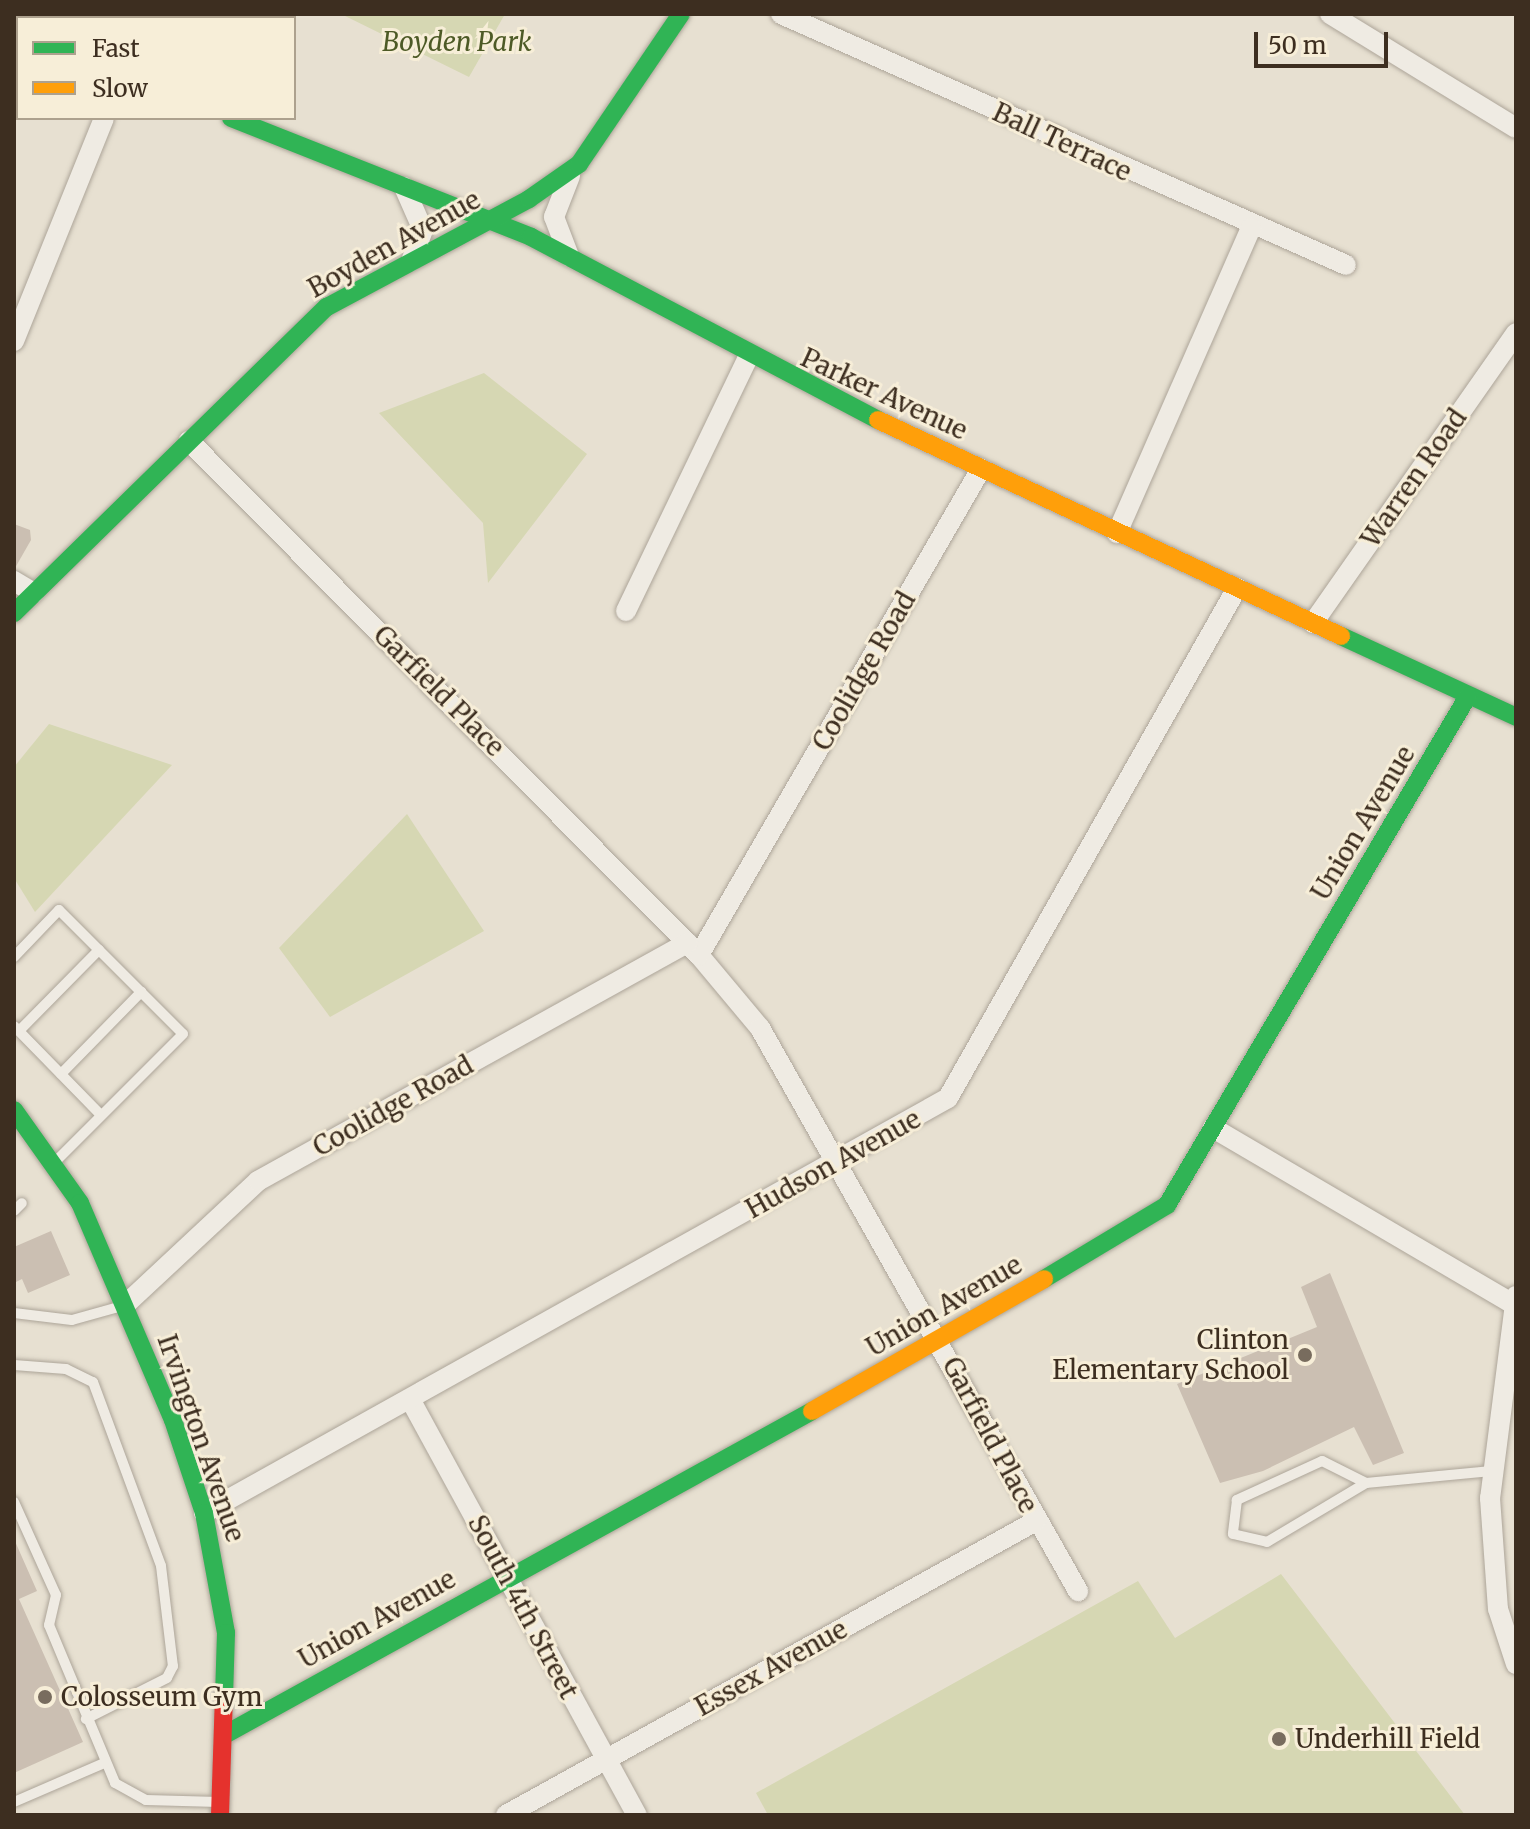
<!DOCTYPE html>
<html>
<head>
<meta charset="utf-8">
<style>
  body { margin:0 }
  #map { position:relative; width:1530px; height:1829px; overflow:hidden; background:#e7e0d1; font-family:Merriweather,serif }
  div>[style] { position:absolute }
  .green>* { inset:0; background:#d6d7b3 }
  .building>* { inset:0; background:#cbbfb2 }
  .roads { filter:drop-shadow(0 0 2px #ada599) drop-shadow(0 0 2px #ada599) }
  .lane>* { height:10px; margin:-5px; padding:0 5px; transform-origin:5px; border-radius:5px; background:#efebe3 }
  .street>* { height:20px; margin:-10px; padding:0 10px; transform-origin:10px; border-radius:10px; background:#efebe3 }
  .fast>* { height:18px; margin:-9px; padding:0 9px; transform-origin:9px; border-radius:9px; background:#30b455 }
  .slow>* { height:18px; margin:-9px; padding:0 9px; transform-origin:9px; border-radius:9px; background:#ff9f0a }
  .jam>* { height:18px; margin:-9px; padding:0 9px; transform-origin:9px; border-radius:9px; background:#e5322d }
  .dots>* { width:22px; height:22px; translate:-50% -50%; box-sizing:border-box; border:4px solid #f7eed8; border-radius:50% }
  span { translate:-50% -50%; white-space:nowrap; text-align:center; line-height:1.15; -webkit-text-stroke:6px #f7eed8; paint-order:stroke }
  .park-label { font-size:26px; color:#4d5a26; font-style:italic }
  .street-label { font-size:26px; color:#3d2e20 }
  .poi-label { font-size:26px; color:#3d2e20 }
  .right { translate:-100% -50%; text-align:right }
  .left { translate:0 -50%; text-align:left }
  .frame { position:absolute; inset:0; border:16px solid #3d2e20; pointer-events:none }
  .legend { position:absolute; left:16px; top:16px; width:280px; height:104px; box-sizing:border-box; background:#f7eed8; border:2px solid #ada18e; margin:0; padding:10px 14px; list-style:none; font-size:24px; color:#3d2e20 }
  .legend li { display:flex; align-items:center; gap:16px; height:40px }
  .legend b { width:40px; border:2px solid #ada18e }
  .scale { position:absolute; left:1254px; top:32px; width:134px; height:36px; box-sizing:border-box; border:4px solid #3d2e20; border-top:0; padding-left:10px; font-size:24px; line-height:28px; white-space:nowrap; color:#3d2e20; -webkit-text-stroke:6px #f7eed8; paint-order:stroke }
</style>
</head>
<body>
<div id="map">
  <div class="green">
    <div style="clip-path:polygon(341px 14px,505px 14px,469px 77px)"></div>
    <div style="clip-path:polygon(484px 373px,587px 454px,488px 583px,483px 523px,379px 413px)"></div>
    <div style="clip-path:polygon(49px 724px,172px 765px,35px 912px,14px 878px,14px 767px)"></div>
    <div style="clip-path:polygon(407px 814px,484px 931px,330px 1017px,279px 948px)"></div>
    <div style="clip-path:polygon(1281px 1574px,1465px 1815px,768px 1815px,756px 1793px,1138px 1581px,1175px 1638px)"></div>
  </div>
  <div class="building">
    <div style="clip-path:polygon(14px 524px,30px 530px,31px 540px,15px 568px)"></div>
    <div style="clip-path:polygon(51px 1231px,70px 1275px,28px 1293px,22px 1279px,14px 1283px,14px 1247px)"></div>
    <div style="clip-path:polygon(1330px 1273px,1404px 1453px,1373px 1465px,1354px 1427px,1263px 1471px,1220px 1483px,1177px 1384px,1317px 1327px,1301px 1287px)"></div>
    <div style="clip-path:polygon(14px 1539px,37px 1591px,19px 1599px,83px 1742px,14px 1773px)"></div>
  </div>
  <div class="roads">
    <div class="lane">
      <div style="left:14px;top:957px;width:65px;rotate:-46.2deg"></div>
      <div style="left:59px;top:910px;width:175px;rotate:45deg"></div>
      <div style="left:183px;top:1034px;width:180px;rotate:135deg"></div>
      <div style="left:14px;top:1026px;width:124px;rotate:45.7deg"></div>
      <div style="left:19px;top:1031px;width:114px;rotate:-45.4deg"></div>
      <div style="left:61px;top:1074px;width:115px;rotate:-45.7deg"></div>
      <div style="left:14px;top:1211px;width:11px;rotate:-45deg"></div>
      <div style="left:14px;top:1313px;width:58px;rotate:6.9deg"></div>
      <div style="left:72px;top:1320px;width:52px;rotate:-15.6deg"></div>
      <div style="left:14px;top:1365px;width:52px;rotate:4.4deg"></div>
      <div style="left:66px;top:1369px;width:30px;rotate:26deg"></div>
      <div style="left:93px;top:1382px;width:196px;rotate:69.7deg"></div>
      <div style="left:161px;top:1566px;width:101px;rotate:83.2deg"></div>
      <div style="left:173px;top:1666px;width:13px;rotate:117deg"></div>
      <div style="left:167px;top:1678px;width:91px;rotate:153.2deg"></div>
      <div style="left:1366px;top:1483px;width:49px;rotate:-153.4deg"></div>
      <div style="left:1322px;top:1461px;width:94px;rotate:155.4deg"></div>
      <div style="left:1237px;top:1500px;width:34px;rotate:97deg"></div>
      <div style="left:1233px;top:1534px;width:35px;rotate:13deg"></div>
      <div style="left:1267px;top:1542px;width:115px;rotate:-30.8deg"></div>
      <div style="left:1366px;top:1483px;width:126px;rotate:-5.5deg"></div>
      <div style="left:14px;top:1502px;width:102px;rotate:65.7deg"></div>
      <div style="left:56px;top:1595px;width:31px;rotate:103deg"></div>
      <div style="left:49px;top:1625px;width:171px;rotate:67.3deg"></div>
      <div style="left:115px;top:1783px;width:35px;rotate:29deg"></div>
      <div style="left:146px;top:1800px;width:73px;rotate:1.6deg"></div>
      <div style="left:14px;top:1802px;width:98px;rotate:-23.4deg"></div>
    </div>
    <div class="street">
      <div style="left:781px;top:14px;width:618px;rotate:23.95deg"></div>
      <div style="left:1330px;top:14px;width:218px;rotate:31.5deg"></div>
      <div style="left:143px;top:18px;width:4px;rotate:-63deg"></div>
      <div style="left:404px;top:187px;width:47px;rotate:66.2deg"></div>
      <div style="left:423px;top:230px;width:33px;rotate:111deg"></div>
      <div style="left:569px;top:256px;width:42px;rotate:-111deg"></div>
      <div style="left:554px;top:217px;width:44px;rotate:-68.7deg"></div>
      <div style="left:14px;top:341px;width:240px;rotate:-68deg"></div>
      <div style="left:189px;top:441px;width:724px;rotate:45.22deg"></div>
      <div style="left:699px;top:955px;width:95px;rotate:50.1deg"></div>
      <div style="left:760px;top:1028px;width:647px;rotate:60.54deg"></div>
      <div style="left:1117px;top:533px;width:333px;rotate:-66.3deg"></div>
      <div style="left:14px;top:581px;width:23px;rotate:31deg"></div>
      <div style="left:626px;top:611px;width:282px;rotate:-64.3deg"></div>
      <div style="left:1313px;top:623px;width:354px;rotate:-55deg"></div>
      <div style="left:699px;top:955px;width:562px;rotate:-59.88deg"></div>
      <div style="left:1213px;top:1128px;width:351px;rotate:30.4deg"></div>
      <div style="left:1516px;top:1296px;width:204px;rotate:97.3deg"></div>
      <div style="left:1490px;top:1498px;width:111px;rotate:85.9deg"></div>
      <div style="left:1498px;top:1609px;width:58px;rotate:71.9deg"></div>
      <div style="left:125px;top:1305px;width:182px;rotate:-43deg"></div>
      <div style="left:258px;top:1181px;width:491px;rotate:-29deg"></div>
      <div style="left:410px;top:1399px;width:474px;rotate:61.4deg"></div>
      <div style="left:204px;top:1513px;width:852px;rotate:-29.15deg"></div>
      <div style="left:948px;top:1098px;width:586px;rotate:-60.46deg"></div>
      <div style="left:506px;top:1815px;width:606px;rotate:-29.02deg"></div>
    </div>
    <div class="fast">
      <div style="left:14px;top:32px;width:4px;rotate:14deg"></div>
      <div style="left:231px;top:118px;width:323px;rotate:21.6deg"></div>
      <div style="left:531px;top:237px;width:392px;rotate:27.8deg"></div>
      <div style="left:14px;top:613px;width:438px;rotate:-44.4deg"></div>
      <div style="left:327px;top:307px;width:229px;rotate:-28.1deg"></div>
      <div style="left:529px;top:199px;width:61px;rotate:-35deg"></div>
      <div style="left:579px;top:164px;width:181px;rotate:-55.8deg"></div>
      <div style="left:1341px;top:636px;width:193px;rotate:24.8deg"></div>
      <div style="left:14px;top:1110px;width:114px;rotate:54.6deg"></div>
      <div style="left:80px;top:1203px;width:236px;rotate:66.8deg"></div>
      <div style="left:173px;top:1420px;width:98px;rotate:71.6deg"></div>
      <div style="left:204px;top:1513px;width:122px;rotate:79.6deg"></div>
      <div style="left:226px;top:1633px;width:64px;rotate:91.8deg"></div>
      <div style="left:1044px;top:1279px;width:144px;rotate:-31deg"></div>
      <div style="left:1167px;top:1205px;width:591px;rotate:-59.4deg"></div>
      <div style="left:226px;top:1734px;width:669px;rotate:-28.86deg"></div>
    </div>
    <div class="slow">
      <div style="left:878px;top:420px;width:511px;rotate:25.01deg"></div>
      <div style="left:812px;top:1411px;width:267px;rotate:-29.6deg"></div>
    </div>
    <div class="jam">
      <div style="left:220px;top:1815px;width:118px;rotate:-88.1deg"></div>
    </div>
  </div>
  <div class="dots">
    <div style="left:1305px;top:1355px;background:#786c5e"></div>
    <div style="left:45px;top:1697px;background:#786c5e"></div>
    <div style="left:1279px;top:1739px;background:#786c5e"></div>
  </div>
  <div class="park-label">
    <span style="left:457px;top:42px">Boyden Park</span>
  </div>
  <div class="street-label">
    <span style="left:1062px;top:142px;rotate:25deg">Ball Terrace</span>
    <span style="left:394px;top:244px;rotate:-29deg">Boyden Avenue</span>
    <span style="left:884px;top:394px;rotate:25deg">Parker Avenue</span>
    <span style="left:1414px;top:478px;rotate:-55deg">Warren Road</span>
    <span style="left:864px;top:671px;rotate:-60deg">Coolidge Road</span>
    <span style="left:439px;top:691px;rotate:45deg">Garfield Place</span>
    <span style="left:1363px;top:823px;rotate:-59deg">Union Avenue</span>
    <span style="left:393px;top:1106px;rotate:-29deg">Coolidge Road</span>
    <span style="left:833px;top:1164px;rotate:-29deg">Hudson Avenue</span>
    <span style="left:944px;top:1306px;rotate:-30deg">Union Avenue</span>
    <span style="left:990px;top:1435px;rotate:62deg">Garfield Place</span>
    <span style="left:201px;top:1438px;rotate:71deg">Irvington Avenue</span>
    <span style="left:523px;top:1607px;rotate:62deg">South 4th Street</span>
    <span style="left:377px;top:1619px;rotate:-29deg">Union Avenue</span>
    <span style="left:771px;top:1668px;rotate:-29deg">Essex Avenue</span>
  </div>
  <div class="poi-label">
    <span class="right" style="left:1289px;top:1355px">Clinton<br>Elementary School</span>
    <span class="left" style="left:61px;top:1697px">Colosseum Gym</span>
    <span class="left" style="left:1295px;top:1739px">Underhill Field</span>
  </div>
  <div class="frame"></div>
  <ul class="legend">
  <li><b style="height:10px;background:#30b455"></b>Fast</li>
  <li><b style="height:10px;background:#ff9f0a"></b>Slow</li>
  </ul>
  <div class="scale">50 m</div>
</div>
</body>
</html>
